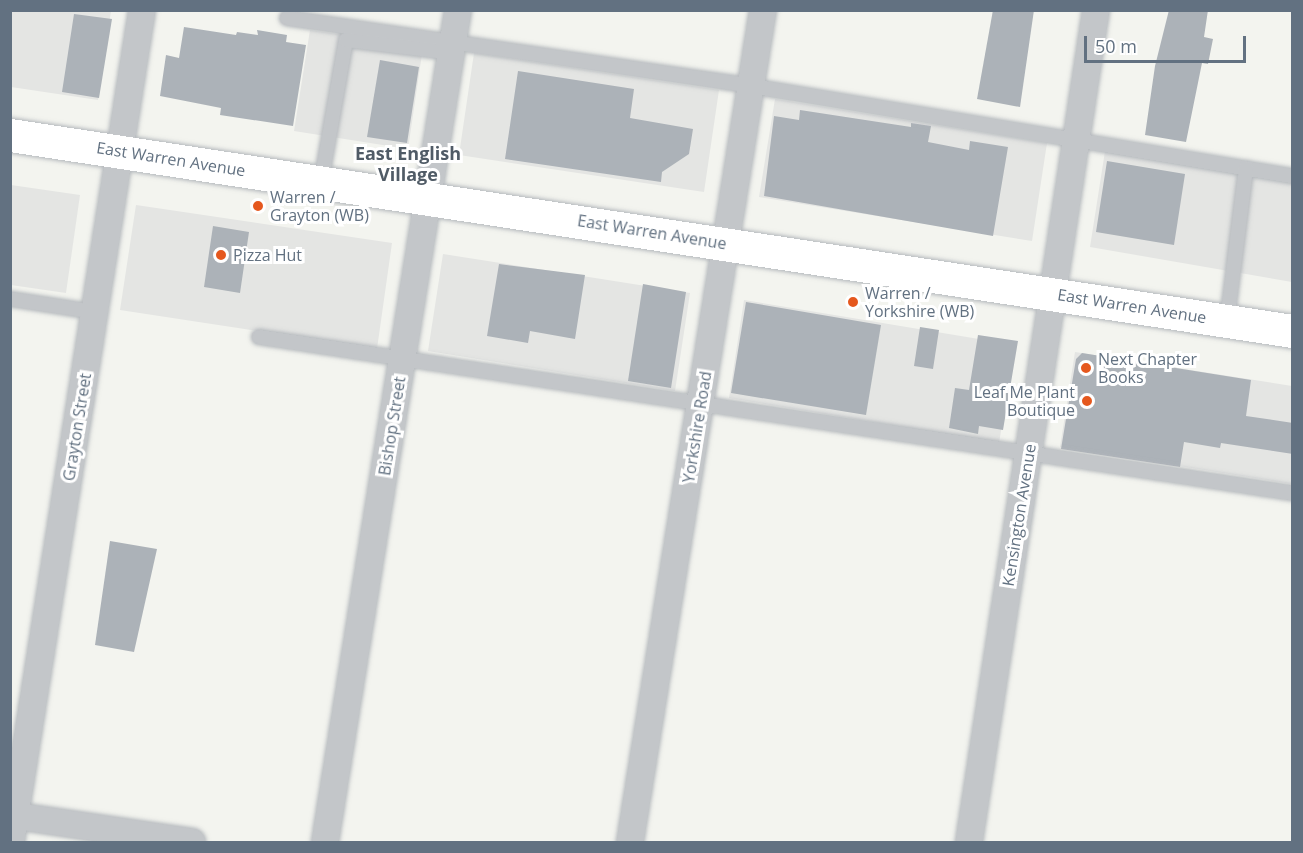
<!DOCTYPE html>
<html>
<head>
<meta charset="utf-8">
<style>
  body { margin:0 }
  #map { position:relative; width:1303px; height:853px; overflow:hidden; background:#f3f4ef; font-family:"Open Sans",sans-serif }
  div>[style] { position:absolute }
  .built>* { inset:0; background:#e4e5e3 }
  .building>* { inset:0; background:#acb2b8 }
  .roads { filter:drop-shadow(0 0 2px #b5b9bd) drop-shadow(0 0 2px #b5b9bd) }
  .service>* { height:14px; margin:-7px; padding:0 7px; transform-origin:7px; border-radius:7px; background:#c3c6c9 }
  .minor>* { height:26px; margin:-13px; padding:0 13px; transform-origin:13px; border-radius:13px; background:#c3c6c9 }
  .secondary>* { height:33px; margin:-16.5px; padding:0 16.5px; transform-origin:16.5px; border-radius:16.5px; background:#fff }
  .dots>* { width:16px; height:16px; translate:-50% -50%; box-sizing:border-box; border:3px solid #fff; border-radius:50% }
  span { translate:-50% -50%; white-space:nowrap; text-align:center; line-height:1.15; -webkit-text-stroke:6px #fff; paint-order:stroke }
  .street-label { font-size:16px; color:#627181 }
  .poi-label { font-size:16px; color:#627181 }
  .left { translate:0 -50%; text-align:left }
  .right { translate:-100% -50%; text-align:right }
  .neighbourhood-label { font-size:18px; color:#505b66; font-weight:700 }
  .frame { position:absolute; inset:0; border:12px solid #627181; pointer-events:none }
  .scale { position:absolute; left:1084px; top:36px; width:162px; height:27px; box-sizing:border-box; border:3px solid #627181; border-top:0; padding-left:8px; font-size:18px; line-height:21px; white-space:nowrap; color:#627181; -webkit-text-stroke:4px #fff; paint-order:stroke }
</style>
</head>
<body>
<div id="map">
  <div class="built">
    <div style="clip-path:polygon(10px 11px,111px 11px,98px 100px,11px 87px)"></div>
    <div style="clip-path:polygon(310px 30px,423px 47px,408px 149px,294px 131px)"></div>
    <div style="clip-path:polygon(474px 53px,719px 90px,704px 192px,459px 155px)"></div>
    <div style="clip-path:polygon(775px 99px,1047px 143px,1032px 241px,759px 197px)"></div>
    <div style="clip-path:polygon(1105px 151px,1292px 183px,1292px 282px,1090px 247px)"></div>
    <div style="clip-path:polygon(11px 185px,80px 195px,66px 293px,11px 285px)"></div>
    <div style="clip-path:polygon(136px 205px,392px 243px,377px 349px,120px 310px)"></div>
    <div style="clip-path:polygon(443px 254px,690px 293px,675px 391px,428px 351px)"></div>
    <div style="clip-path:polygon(744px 300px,1015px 345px,999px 443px,729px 398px)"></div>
    <div style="clip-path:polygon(1075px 352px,1292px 386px,1292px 484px,1060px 447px)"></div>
  </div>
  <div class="building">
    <div style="clip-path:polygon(993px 10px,1034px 10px,1020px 107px,977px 99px)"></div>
    <div style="clip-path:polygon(1169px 10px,1208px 10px,1204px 37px,1213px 39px,1208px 64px,1202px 63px,1186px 142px,1145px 135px,1155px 66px)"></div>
    <div style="clip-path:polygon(74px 14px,112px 19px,99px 98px,62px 92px)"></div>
    <div style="clip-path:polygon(184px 27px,236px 35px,237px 32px,258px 35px,257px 30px,287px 35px,286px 42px,306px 45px,293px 126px,220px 115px,221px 108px,160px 96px,166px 55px,179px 58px)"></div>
    <div style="clip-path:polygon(380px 60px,419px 67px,407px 143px,367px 137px)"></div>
    <div style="clip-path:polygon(518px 71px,634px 89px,630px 118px,693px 129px,689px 154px,662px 172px,661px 182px,505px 159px)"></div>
    <div style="clip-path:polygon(800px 110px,911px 127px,911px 123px,931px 126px,928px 142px,969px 150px,970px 141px,1008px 147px,993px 236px,764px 196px,774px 116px,799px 120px)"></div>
    <div style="clip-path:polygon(1107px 161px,1185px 174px,1174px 245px,1096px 232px)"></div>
    <div style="clip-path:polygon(213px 226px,249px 232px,240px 293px,204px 287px)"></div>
    <div style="clip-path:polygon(499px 264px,585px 275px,575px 339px,530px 331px,528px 343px,487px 336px)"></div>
    <div style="clip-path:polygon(643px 284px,686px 292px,671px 388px,628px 381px)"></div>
    <div style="clip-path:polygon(746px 302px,881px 325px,866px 415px,731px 393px)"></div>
    <div style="clip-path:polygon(920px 327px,939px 330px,933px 369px,914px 366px)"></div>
    <div style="clip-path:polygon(978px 335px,1018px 341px,1003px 430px,979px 426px,978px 434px,949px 428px,955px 388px,969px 390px)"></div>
    <div style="clip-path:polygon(1082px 353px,1251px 380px,1246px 416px,1293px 423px,1293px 454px,1221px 443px,1220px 448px,1184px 442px,1180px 467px,1061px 449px,1076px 359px)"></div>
    <div style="clip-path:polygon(110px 541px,157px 549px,134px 652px,95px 645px)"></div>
  </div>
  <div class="roads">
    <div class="service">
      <div style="left:287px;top:18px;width:469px;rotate:8.3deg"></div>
      <div style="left:751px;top:86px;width:548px;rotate:9.45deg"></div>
      <div style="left:321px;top:182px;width:144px;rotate:-80deg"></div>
      <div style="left:346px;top:40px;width:107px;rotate:7deg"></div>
      <div style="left:10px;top:299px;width:86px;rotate:8.7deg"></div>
      <div style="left:1227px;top:321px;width:154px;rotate:-82.9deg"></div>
      <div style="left:259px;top:337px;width:1045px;rotate:8.59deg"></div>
    </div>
    <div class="minor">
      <div style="left:10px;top:815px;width:184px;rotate:8.4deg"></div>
      <div style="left:11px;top:842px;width:842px;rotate:-81.05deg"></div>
      <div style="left:325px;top:842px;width:843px;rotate:-80.92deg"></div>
      <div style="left:630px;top:842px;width:843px;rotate:-80.92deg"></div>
      <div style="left:969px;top:842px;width:842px;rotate:-81.32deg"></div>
    </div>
    <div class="secondary">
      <div style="left:10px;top:135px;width:1297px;rotate:8.69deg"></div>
    </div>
  </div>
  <div class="dots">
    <div style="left:258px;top:206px;background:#e5581e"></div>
    <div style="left:221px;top:255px;background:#e5581e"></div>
    <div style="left:853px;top:302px;background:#e5581e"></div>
    <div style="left:1086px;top:368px;background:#e5581e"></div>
    <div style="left:1087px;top:401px;background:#e5581e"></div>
  </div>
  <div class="street-label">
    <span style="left:171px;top:159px;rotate:9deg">East Warren Avenue</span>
    <span style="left:652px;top:232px;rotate:9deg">East Warren Avenue</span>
    <span style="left:1132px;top:306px;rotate:9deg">East Warren Avenue</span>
    <span style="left:392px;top:426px;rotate:-81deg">Bishop Street</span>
    <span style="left:77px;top:427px;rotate:-81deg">Grayton Street</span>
    <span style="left:697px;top:427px;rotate:-81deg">Yorkshire Road</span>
    <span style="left:1019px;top:515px;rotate:-81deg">Kensington Avenue</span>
  </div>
  <div class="poi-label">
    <span class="left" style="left:270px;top:206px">Warren /<br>Grayton (WB)</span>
    <span class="left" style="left:233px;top:255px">Pizza Hut</span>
    <span class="left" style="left:865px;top:302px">Warren /<br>Yorkshire (WB)</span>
    <span class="left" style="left:1098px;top:368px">Next Chapter<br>Books</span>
    <span class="right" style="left:1075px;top:401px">Leaf Me Plant<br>Boutique</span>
  </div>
  <div class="neighbourhood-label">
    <span style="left:408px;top:164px">East English<br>Village</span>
  </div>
  <div class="frame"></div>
  <div class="scale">50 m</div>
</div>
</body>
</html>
